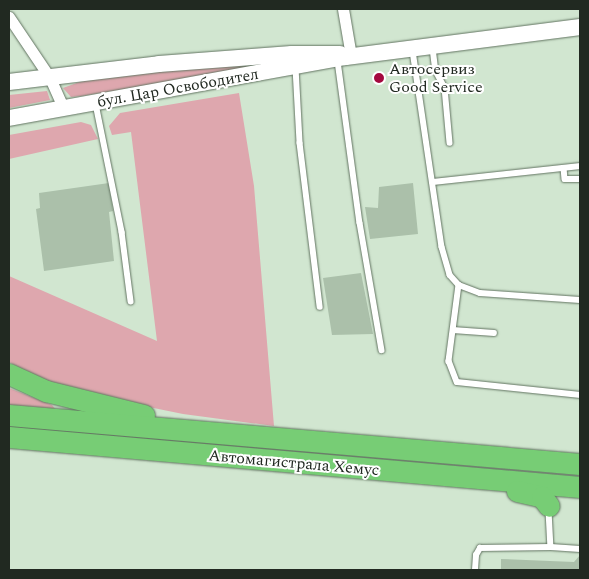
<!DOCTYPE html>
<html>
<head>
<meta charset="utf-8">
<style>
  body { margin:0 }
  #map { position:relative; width:589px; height:579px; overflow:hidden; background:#d1e6d0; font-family:Spectral,serif }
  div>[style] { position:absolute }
  .green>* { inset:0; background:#dea7ae }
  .building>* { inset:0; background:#abc0aa }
  .roads { filter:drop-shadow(0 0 1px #627461) drop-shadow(0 0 1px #627461) }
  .lane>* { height:5.5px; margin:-2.75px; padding:0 2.75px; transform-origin:2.75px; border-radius:2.75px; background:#fff }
  .street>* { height:11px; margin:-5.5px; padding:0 5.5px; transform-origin:5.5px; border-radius:5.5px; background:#fff }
  .secondary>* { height:16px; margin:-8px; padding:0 8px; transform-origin:8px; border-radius:8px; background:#fff }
  .highway>* { height:21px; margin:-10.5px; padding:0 10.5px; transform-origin:10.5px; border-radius:10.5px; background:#77cd75 }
  .dots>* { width:14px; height:14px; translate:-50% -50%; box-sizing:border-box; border:2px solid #fff; border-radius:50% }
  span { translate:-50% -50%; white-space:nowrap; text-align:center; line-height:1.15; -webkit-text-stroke:4px #fff; paint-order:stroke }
  .poi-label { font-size:16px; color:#212921 }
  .left { translate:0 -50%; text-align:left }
  .street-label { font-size:16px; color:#212921 }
  .frame { position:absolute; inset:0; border:10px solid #212921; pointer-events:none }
</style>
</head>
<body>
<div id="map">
  <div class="green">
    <div style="clip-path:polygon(278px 64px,82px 96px,71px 97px,63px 88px,82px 81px,183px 69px)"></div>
    <div style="clip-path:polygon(47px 91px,50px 100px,9px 108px,9px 95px)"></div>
    <div style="clip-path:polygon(239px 93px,254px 186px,274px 426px,183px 414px,56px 388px,9px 362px,9px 276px,157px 341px,131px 132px,112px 135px,109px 126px,120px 113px)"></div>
    <div style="clip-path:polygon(81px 122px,91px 125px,98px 139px,9px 159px,9px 135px)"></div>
    <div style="clip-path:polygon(9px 388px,52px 405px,56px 410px,9px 409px)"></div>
  </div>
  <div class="building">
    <div style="clip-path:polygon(109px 183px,113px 211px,109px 212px,114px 261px,44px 271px,36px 209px,40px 208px,39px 193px)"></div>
    <div style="clip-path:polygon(413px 183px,418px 234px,370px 239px,365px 207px,378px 208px,379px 187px)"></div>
    <div style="clip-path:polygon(361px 273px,373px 334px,332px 335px,323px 278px)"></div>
    <div style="clip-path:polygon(580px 555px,580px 570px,501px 570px,501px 559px,574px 562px)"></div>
  </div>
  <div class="roads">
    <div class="lane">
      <div style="left:433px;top:48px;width:23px;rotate:83deg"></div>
      <div style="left:436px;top:71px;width:19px;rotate:62deg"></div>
      <div style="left:445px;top:88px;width:55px;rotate:84.8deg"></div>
      <div style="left:413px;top:51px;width:198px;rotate:81.6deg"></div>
      <div style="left:442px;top:247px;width:29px;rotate:74deg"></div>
      <div style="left:450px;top:275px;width:13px;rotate:48deg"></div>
      <div style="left:459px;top:285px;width:22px;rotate:21deg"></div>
      <div style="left:480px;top:293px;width:100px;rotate:4deg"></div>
      <div style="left:338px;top:61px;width:163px;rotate:82.3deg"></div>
      <div style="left:360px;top:223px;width:129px;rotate:80.2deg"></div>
      <div style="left:296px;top:68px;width:75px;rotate:86.9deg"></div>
      <div style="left:300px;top:143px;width:165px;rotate:83deg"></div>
      <div style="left:96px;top:104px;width:131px;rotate:78.5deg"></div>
      <div style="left:122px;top:232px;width:70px;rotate:82.6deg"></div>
      <div style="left:564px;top:168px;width:11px;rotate:85deg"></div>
      <div style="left:565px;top:179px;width:15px"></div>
      <div style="left:433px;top:182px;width:148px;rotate:-6.2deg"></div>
      <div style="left:459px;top:285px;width:77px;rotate:97.5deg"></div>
      <div style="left:449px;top:361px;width:22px;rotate:69deg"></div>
      <div style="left:457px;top:382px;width:124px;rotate:6deg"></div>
      <div style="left:453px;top:330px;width:41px;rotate:4.2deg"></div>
      <div style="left:549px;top:511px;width:36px;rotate:87deg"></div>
      <div style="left:551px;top:547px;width:29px;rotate:4deg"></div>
      <div style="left:475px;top:570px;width:15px;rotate:-86deg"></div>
      <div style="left:476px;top:555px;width:8px;rotate:-60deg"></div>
      <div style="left:480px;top:548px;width:71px;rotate:-0.8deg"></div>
    </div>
    <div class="street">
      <div style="left:343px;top:9px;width:48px;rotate:80.3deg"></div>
      <div style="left:9px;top:17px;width:73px;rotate:56.1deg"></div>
      <div style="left:50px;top:78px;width:32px;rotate:66deg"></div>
    </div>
    <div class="secondary">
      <div style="left:9px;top:82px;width:151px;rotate:-6.8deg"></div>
      <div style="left:159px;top:64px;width:133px;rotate:-4.3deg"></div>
      <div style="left:292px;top:54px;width:48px"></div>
      <div style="left:9px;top:118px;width:342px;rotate:-10.3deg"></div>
      <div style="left:346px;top:57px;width:236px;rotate:-7.3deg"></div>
    </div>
    <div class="highway">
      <div style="left:9px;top:374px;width:41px;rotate:24.7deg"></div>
      <div style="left:46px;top:391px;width:101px;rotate:13.8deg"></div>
      <div style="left:9px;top:415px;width:573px;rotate:4.9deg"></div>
      <div style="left:9px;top:437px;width:573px;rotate:5deg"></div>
      <div style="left:517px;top:491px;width:26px;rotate:13deg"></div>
      <div style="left:542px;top:497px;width:11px;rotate:52deg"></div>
    </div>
  </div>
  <div class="dots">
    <div style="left:379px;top:78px;background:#a4093f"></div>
  </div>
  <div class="poi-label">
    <span class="left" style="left:389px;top:78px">Автосервиз<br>Good Service</span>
  </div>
  <div class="street-label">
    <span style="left:178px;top:88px;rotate:-10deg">бул. Цар Освободител</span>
    <span style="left:294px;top:463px;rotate:5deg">Автомагистрала Хемус</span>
  </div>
  <div class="frame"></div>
</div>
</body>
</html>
